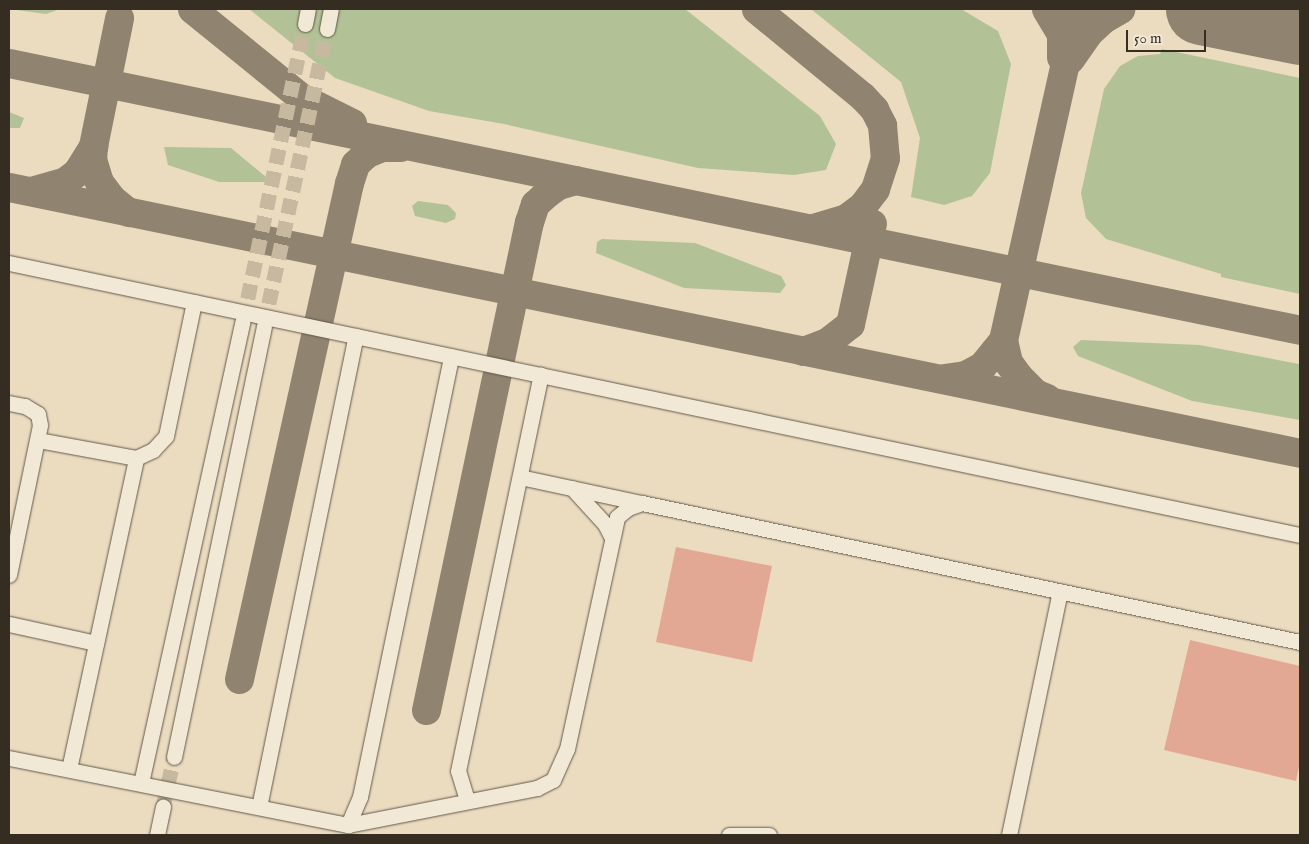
<!DOCTYPE html>
<html>
<head>
<meta charset="utf-8">
<style>
  body { margin:0 }
  #map { position:relative; width:1309px; height:844px; overflow:hidden; background:#ebdcc0; font-family:"IM FELL English",serif }
  div>[style] { position:absolute }
  .green>* { inset:0; background:#b2c296 }
  .taxiway>* { height:29px; margin:-14.5px; padding:0 14.5px; transform-origin:14.5px; border-radius:14.5px; background:#908471 }
  .runway>* { height:71px; margin:-35.5px; padding:0 35.5px; transform-origin:35.5px; border-radius:35.5px; background:#908471 }
  .building>* { inset:0; background:#e3a894 }
  .minor-tunnel>* { height:15px; margin-top:-7.5px; transform-origin:0; background:repeating-linear-gradient(90deg,#c7b9a0 0 15px,transparent 0 23px) }
  .roads { filter:drop-shadow(0 0 1px #62594a) drop-shadow(0 0 1px #62594a) }
  .minor>* { height:15px; margin:-7.5px; padding:0 7.5px; transform-origin:7.5px; border-radius:7.5px; background:#f2e8d6 }
  span { translate:-50% -50%; white-space:nowrap; text-align:center; line-height:1.15; -webkit-text-stroke:4px #f2e8d6; paint-order:stroke }
  .frame { position:absolute; inset:0; border:10px solid #352d22; pointer-events:none }
  .scale { position:absolute; left:1126px; top:30px; width:80px; height:22px; box-sizing:border-box; border:2px solid #352d22; border-top:0; padding-left:6px; font-size:15px; line-height:18px; white-space:nowrap; color:#352d22; -webkit-text-stroke:4px #f2e8d6; paint-order:stroke }
</style>
</head>
<body>
<div id="map">
  <div class="green">
    <div style="clip-path:polygon(9px 9px,60px 9px,46px 14px)"></div>
    <div style="clip-path:polygon(249px 9px,685px 9px,820px 116px,836px 144px,826px 170px,794px 175px,698px 168px,504px 124px,429px 111px,335px 78px)"></div>
    <div style="clip-path:polygon(811px 9px,961px 9px,998px 31px,1011px 64px,990px 173px,972px 196px,944px 205px,911px 197px,920px 138px,901px 82px)"></div>
    <div style="clip-path:polygon(1162px 49px,1300px 78px,1300px 294px,1221px 277px,1221px 274px,1106px 239px,1086px 218px,1081px 193px,1104px 89px,1120px 66px,1138px 56px,1160px 54px)"></div>
    <div style="clip-path:polygon(9px 112px,24px 118px,20px 128px,9px 128px)"></div>
    <div style="clip-path:polygon(164px 147px,231px 148px,272px 182px,219px 182px,168px 165px)"></div>
    <div style="clip-path:polygon(418px 201px,448px 205px,456px 213px,455px 219px,446px 223px,415px 216px,412px 206px)"></div>
    <div style="clip-path:polygon(602px 239px,695px 243px,781px 276px,786px 285px,780px 293px,684px 288px,596px 253px,597px 242px)"></div>
    <div style="clip-path:polygon(1081px 340px,1200px 345px,1299px 364px,1300px 420px,1192px 401px,1078px 356px,1073px 347px)"></div>
  </div>
  <div class="taxiway">
    <div style="left:192px;top:9px;width:141px;rotate:39deg"></div>
    <div style="left:302px;top:98px;width:56px;rotate:26.6deg"></div>
    <div style="left:756px;top:9px;width:137px;rotate:39.4deg"></div>
    <div style="left:862px;top:96px;width:18px;rotate:47deg"></div>
    <div style="left:874px;top:109px;width:18px;rotate:63deg"></div>
    <div style="left:882px;top:125px;width:33px;rotate:85deg"></div>
    <div style="left:885px;top:158px;width:33px;rotate:108deg"></div>
    <div style="left:875px;top:189px;width:21px;rotate:127deg"></div>
    <div style="left:862px;top:206px;width:20px;rotate:143deg"></div>
    <div style="left:846px;top:218px;width:34px;rotate:163deg"></div>
    <div style="left:1046px;top:9px;width:29px;rotate:59deg"></div>
    <div style="left:1061px;top:34px;width:23px;rotate:90deg"></div>
    <div style="left:1070px;top:59px;width:32px;rotate:-55deg"></div>
    <div style="left:1088px;top:33px;width:21px;rotate:-43deg"></div>
    <div style="left:1103px;top:19px;width:20px;rotate:-30deg"></div>
    <div style="left:9px;top:63px;width:1318px;rotate:11.68deg"></div>
    <div style="left:93px;top:146px;width:131px;rotate:-78.5deg"></div>
    <div style="left:9px;top:187px;width:1318px;rotate:11.64deg"></div>
    <div style="left:31px;top:191px;width:35px;rotate:-16deg"></div>
    <div style="left:65px;top:181px;width:15px;rotate:-37deg"></div>
    <div style="left:77px;top:172px;width:31px;rotate:-58deg"></div>
    <div style="left:93px;top:146px;width:13px;rotate:94deg"></div>
    <div style="left:92px;top:159px;width:24px;rotate:73deg"></div>
    <div style="left:99px;top:182px;width:21px;rotate:53deg"></div>
    <div style="left:112px;top:199px;width:21px;rotate:39deg"></div>
    <div style="left:1003px;top:340px;width:339px;rotate:-77.4deg"></div>
    <div style="left:803px;top:351px;width:26px;rotate:-21deg"></div>
    <div style="left:827px;top:342px;width:29px;rotate:-38deg"></div>
    <div style="left:850px;top:324px;width:103px;rotate:-77.7deg"></div>
    <div style="left:944px;top:378px;width:21px;rotate:-8deg"></div>
    <div style="left:965px;top:375px;width:19px;rotate:-28deg"></div>
    <div style="left:982px;top:366px;width:33px;rotate:-51deg"></div>
    <div style="left:1003px;top:340px;width:23px;rotate:77deg"></div>
    <div style="left:1008px;top:362px;width:19px;rotate:54deg"></div>
    <div style="left:1019px;top:377px;width:23px;rotate:45deg"></div>
    <div style="left:1035px;top:393px;width:13px;rotate:23deg"></div>
    <div style="left:239px;top:679px;width:508px;rotate:-77.5deg"></div>
    <div style="left:349px;top:183px;width:20px;rotate:-72deg"></div>
    <div style="left:355px;top:164px;width:16px;rotate:-43deg"></div>
    <div style="left:367px;top:153px;width:16px;rotate:-22deg"></div>
    <div style="left:382px;top:147px;width:18px"></div>
    <div style="left:426px;top:710px;width:499px;rotate:-78.1deg"></div>
    <div style="left:529px;top:222px;width:19px;rotate:-72deg"></div>
    <div style="left:535px;top:204px;width:16px;rotate:-43deg"></div>
    <div style="left:547px;top:193px;width:14px;rotate:-36deg"></div>
    <div style="left:558px;top:185px;width:18px;rotate:-16deg"></div>
  </div>
  <div class="runway">
    <div style="left:1201px;top:9px;width:101px;rotate:11.4deg"></div>
  </div>
  <div class="building">
    <div style="clip-path:polygon(676px 547px,772px 566px,752px 662px,656px 642px)"></div>
    <div style="clip-path:polygon(1190px 640px,1300px 666px,1300px 762px,1296px 781px,1164px 750px)"></div>
  </div>
  <div class="minor-tunnel">
    <div style="left:243px;top:321px;width:303px;rotate:-78.2deg"></div>
    <div style="left:264px;top:326px;width:304px;rotate:-78deg"></div>
    <div style="left:163px;top:807px;width:51px;rotate:-77.6deg"></div>
  </div>
  <div class="roads">
    <div class="minor">
      <div style="left:305px;top:24px;width:15px;rotate:-79deg"></div>
      <div style="left:327px;top:29px;width:20px;rotate:-79deg"></div>
      <div style="left:9px;top:263px;width:1319px;rotate:11.9deg"></div>
      <div style="left:9px;top:403px;width:16px;rotate:11deg"></div>
      <div style="left:25px;top:406px;width:15px;rotate:32deg"></div>
      <div style="left:38px;top:414px;width:11px;rotate:80deg"></div>
      <div style="left:40px;top:425px;width:153px;rotate:101.7deg"></div>
      <div style="left:38px;top:440px;width:100px;rotate:10.4deg"></div>
      <div style="left:520px;top:477px;width:124px;rotate:12.1deg"></div>
      <div style="left:572px;top:488px;width:49px;rotate:47.5deg"></div>
      <div style="left:605px;top:524px;width:13px;rotate:63deg"></div>
      <div style="left:9px;top:624px;width:89px;rotate:12.3deg"></div>
      <div style="left:174px;top:757px;width:440px;rotate:-78.2deg"></div>
      <div style="left:9px;top:758px;width:346px;rotate:11.2deg"></div>
      <div style="left:348px;top:825px;width:193px;rotate:-11.1deg"></div>
      <div style="left:537px;top:788px;width:18px;rotate:-27deg"></div>
      <div style="left:553px;top:780px;width:34px;rotate:-66deg"></div>
      <div style="left:567px;top:749px;width:237px;rotate:-77.8deg"></div>
      <div style="left:617px;top:517px;width:14px;rotate:-39deg"></div>
      <div style="left:628px;top:508px;width:15px;rotate:-20deg"></div>
      <div style="left:642px;top:503px;width:673px;rotate:11.93deg"></div>
      <div style="left:69px;top:769px;width:318px;rotate:-77.8deg"></div>
      <div style="left:136px;top:458px;width:19px;rotate:-25deg"></div>
      <div style="left:153px;top:450px;width:19px;rotate:-47deg"></div>
      <div style="left:166px;top:436px;width:137px;rotate:-78.2deg"></div>
      <div style="left:141px;top:783px;width:473px;rotate:-77.6deg"></div>
      <div style="left:467px;top:800px;width:30px;rotate:-107deg"></div>
      <div style="left:458px;top:771px;width:405px;rotate:-78.2deg"></div>
      <div style="left:259px;top:807px;width:481px;rotate:-78.4deg"></div>
      <div style="left:348px;top:825px;width:30px;rotate:-67deg"></div>
      <div style="left:360px;top:797px;width:450px;rotate:-78.3deg"></div>
      <div style="left:157px;top:835px;width:29px;rotate:-78deg"></div>
      <div style="left:729px;top:835px;width:40px"></div>
      <div style="left:1009px;top:835px;width:249px;rotate:-78.2deg"></div>
    </div>
  </div>
  <div class="frame"></div>
  <div class="scale">50 m</div>
</div>
</body>
</html>
